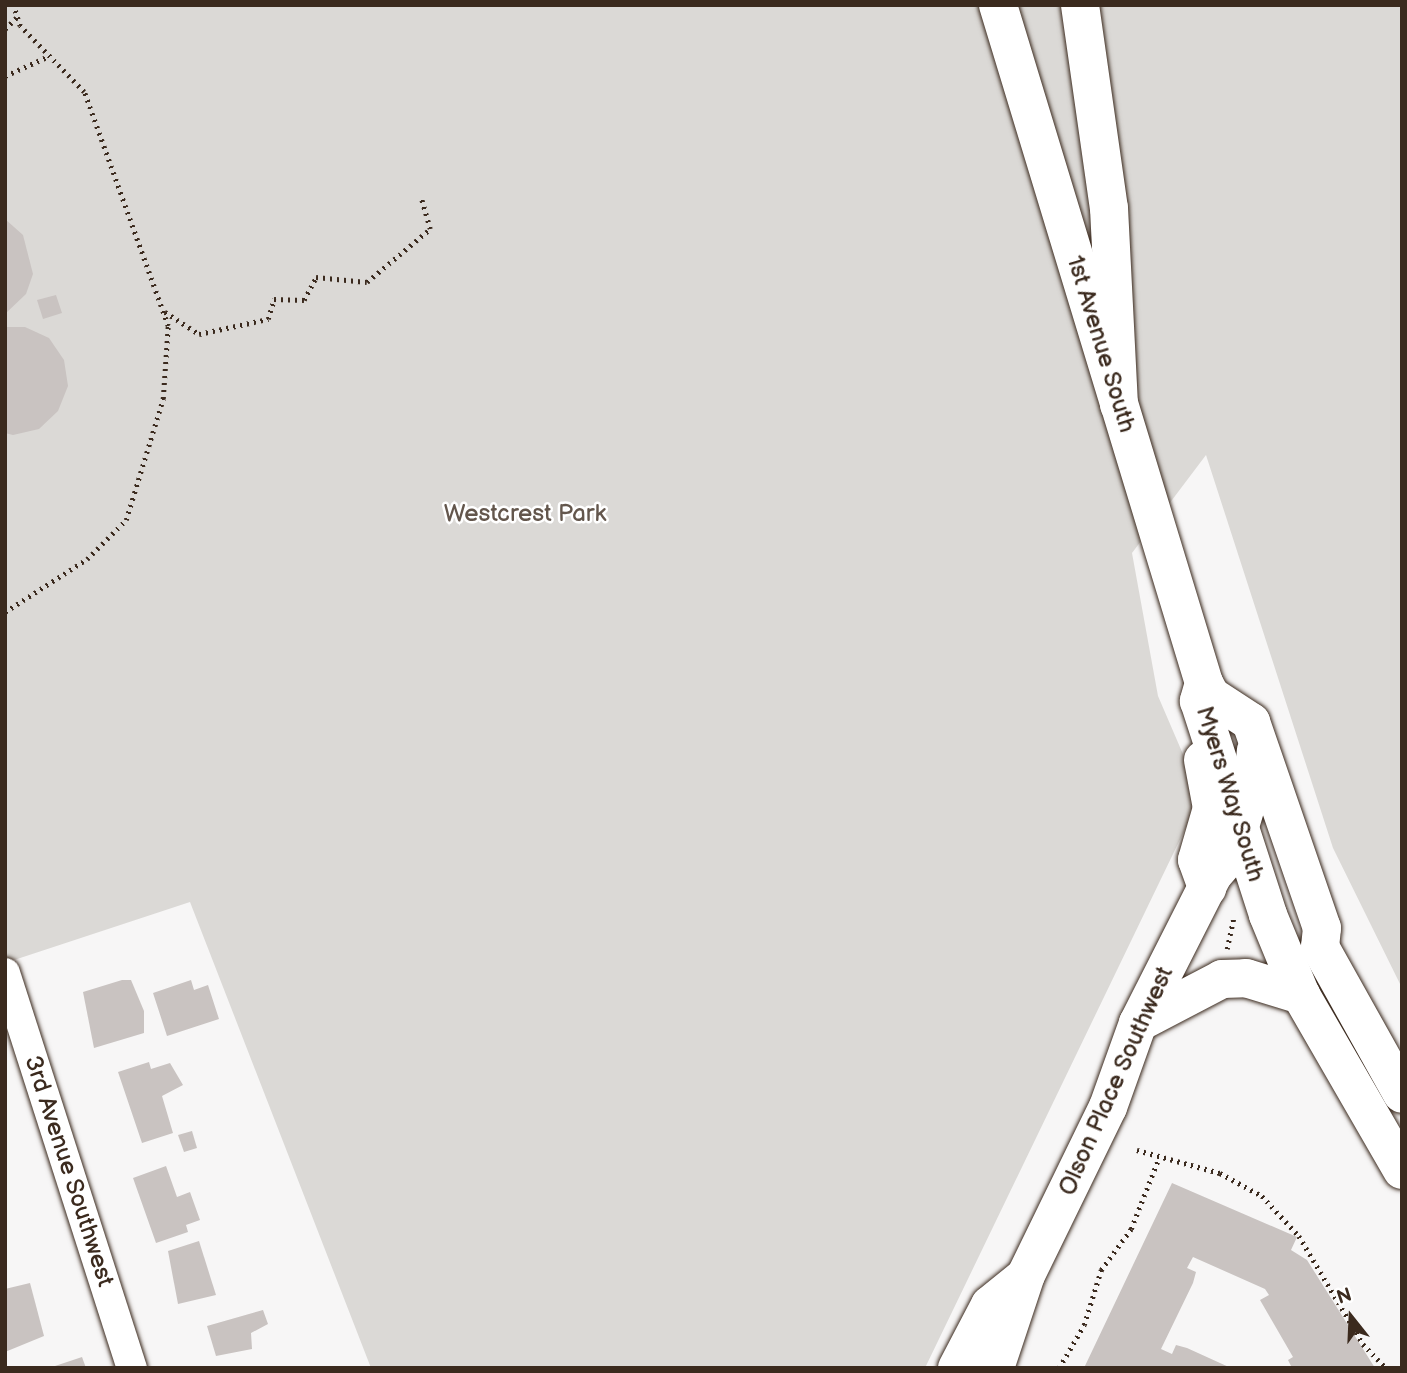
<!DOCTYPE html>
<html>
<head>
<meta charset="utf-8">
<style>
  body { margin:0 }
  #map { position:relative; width:1407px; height:1373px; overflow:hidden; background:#f7f6f6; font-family:"Balsamiq Sans",sans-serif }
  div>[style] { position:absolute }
  .green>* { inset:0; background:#dbd9d6 }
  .building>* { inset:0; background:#c9c3c1 }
  .path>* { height:4.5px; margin-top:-2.25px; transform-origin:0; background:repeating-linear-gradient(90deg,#3b2a1e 0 2px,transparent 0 7px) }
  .roads { filter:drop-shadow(0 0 2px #3b2a1e) drop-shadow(0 0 2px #3b2a1e) }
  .minor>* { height:30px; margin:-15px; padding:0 15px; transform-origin:15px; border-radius:15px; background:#fff }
  .major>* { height:38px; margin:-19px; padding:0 19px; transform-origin:19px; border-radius:19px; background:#fff }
  .highway>* { height:38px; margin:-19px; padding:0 19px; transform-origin:19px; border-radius:19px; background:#fff }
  span { translate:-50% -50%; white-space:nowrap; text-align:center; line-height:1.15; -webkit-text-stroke:5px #fff; paint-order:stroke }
  .street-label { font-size:24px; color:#3b2a1e }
  .park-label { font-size:24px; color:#63564c }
  .frame { position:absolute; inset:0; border:7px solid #3b2a1e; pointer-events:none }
  .north { position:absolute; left:1316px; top:1282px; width:70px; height:70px; -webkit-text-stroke:5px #fff; paint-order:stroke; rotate:342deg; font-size:19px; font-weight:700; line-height:28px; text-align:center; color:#3b2a1e }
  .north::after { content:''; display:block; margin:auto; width:24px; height:32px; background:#3b2a1e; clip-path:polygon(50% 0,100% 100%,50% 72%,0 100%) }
</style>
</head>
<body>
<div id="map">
  <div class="green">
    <div style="clip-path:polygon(5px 5px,1402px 5px,1402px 988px,1333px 848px,1206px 455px,1132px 553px,1158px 696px,1201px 796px,925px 1368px,371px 1368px,190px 902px,5px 963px)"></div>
  </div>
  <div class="building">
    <div style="clip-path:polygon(5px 219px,23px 235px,33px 274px,26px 294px,5px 314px)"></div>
    <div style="clip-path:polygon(56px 295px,62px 313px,43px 319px,37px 300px)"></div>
    <div style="clip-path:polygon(5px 327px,25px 327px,49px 338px,64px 360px,68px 386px,58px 411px,39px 429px,13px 435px,5px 433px)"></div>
    <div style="clip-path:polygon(122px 980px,131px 980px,144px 1011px,144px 1033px,94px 1048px,83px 992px)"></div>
    <div style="clip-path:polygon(191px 980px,194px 990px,208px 985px,219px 1019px,167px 1036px,153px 993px)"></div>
    <div style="clip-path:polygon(149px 1062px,151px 1069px,170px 1063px,183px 1085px,162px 1096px,173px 1133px,142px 1143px,118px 1072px)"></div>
    <div style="clip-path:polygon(192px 1131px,197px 1148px,184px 1152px,178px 1135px)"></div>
    <div style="clip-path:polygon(166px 1166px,177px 1197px,190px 1192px,200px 1220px,186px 1225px,188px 1232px,156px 1243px,133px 1178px)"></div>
    <div style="clip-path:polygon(1172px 1183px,1297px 1237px,1291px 1250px,1307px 1260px,1375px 1368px,1292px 1368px,1288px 1360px,1293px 1357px,1260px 1300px,1269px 1295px,1265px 1289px,1193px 1257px,1187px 1268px,1196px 1272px,1193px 1283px,1161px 1349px,1172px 1354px,1176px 1345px,1187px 1348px,1231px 1368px,1084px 1368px)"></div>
    <div style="clip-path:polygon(199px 1241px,216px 1295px,178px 1304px,168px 1251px)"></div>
    <div style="clip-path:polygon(30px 1283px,44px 1336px,5px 1352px,5px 1289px)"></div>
    <div style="clip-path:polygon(263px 1310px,268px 1324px,251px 1333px,252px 1349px,216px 1356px,207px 1326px)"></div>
    <div style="clip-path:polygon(82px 1357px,86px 1368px,52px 1368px,52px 1367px)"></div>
  </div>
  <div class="path">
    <div style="left:5px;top:29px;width:16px;rotate:-45deg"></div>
    <div style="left:5px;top:76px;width:48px;rotate:-24.4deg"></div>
    <div style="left:165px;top:312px;width:40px;rotate:32.9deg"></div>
    <div style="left:199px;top:334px;width:71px;rotate:-12.3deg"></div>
    <div style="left:268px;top:319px;width:21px;rotate:-73deg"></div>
    <div style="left:274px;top:299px;width:30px;rotate:2deg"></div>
    <div style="left:304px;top:300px;width:26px;rotate:-62deg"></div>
    <div style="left:316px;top:277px;width:51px;rotate:5.6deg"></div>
    <div style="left:367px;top:282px;width:82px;rotate:-40.1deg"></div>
    <div style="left:430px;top:229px;width:33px;rotate:-106deg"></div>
    <div style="left:5px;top:612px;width:98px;rotate:-32.9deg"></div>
    <div style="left:87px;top:559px;width:55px;rotate:-45deg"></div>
    <div style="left:126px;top:520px;width:127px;rotate:-73deg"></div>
    <div style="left:163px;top:399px;width:73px;rotate:-86.1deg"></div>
    <div style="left:168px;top:326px;width:249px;rotate:-109.7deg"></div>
    <div style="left:84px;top:92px;width:92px;rotate:-134.1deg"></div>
    <div style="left:20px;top:26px;width:22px;rotate:-108deg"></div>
    <div style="left:1227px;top:949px;width:34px;rotate:-78deg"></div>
    <div style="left:1137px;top:1150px;width:86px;rotate:15.5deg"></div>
    <div style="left:1220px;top:1173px;width:48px;rotate:28.7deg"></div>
    <div style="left:1262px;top:1196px;width:54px;rotate:47.2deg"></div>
    <div style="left:1299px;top:1236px;width:126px;rotate:59.3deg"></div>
    <div style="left:1363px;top:1344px;width:33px;rotate:46deg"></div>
    <div style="left:1059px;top:1368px;width:50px;rotate:-59.8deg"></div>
    <div style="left:1084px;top:1325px;width:58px;rotate:-72.8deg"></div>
    <div style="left:1101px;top:1270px;width:51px;rotate:-53.8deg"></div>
    <div style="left:1131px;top:1229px;width:74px;rotate:-68.6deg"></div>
  </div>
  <div class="roads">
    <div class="minor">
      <div style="left:5px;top:973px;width:415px;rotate:72.2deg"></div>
    </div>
    <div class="major">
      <div style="left:998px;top:5px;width:709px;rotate:73.1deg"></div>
      <div style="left:1204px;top:683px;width:15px;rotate:62deg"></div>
      <div style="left:1211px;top:696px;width:48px;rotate:33deg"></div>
      <div style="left:1251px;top:722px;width:218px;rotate:71deg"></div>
      <div style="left:1322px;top:928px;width:19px;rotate:96deg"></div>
      <div style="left:1320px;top:947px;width:168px;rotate:60.8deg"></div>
      <div style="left:1204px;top:683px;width:19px;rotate:106deg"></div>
      <div style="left:1199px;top:701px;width:225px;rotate:72.1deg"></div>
      <div style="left:1268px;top:915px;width:87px;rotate:67.6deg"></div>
      <div style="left:1301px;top:995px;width:202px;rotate:60deg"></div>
      <div style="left:1203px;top:760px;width:49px;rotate:79.4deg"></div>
      <div style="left:1212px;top:808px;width:54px;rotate:106.1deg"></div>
      <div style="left:1197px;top:860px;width:30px;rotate:70deg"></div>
      <div style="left:1138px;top:1023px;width:95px;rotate:-27.6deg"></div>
      <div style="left:1222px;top:979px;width:24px;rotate:-2deg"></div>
      <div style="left:1246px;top:978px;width:58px;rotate:17.2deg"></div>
      <div style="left:957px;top:1368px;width:71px;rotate:-62.4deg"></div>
      <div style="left:990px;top:1305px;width:41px;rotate:-39.1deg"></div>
      <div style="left:995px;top:1368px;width:98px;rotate:-71.6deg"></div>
      <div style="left:1026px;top:1275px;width:187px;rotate:-64deg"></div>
      <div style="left:1108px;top:1107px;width:89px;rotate:-70.3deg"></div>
      <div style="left:1138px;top:1023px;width:166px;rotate:-63.1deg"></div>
      <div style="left:1213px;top:875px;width:29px;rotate:-49deg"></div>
      <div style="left:1232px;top:853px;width:73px;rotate:-73.3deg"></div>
      <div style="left:1253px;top:783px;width:32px;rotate:-85deg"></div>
    </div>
    <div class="highway">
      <div style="left:1080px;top:5px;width:205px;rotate:81.9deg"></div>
      <div style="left:1109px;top:208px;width:197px;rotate:87.1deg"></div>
    </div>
  </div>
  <div class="street-label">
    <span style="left:1101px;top:344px;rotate:73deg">1st Avenue South</span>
    <span style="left:1230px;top:794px;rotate:73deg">Myers Way South</span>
    <span style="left:1116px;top:1081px;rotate:-66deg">Olson Place Southwest</span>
    <span style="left:69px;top:1171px;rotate:72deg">3rd Avenue Southwest</span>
  </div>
  <div class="park-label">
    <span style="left:525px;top:514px">Westcrest Park</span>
  </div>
  <div class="frame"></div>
  <div class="north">N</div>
</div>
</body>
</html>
